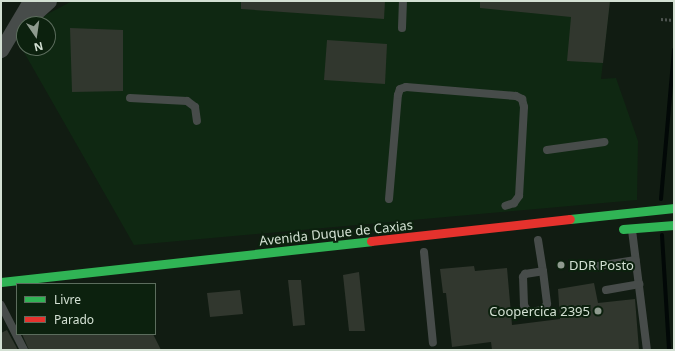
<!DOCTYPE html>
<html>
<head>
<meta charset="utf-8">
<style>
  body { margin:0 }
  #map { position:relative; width:675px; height:351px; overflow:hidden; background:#111c12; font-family:"Noto Sans",sans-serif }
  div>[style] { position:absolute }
  .built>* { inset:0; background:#0f2812 }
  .stream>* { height:4px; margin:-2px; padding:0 2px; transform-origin:2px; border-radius:2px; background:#020807 }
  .building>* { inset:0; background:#31372e }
  .path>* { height:2.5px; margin-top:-1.25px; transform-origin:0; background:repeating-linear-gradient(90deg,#4d534f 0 2px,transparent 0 4px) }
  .lane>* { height:8px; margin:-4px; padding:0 4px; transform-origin:4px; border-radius:4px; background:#474c4a }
  .street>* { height:15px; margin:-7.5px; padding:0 7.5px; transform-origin:7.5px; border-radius:7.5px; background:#474c4a }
  .fast>* { height:9px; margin:-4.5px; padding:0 4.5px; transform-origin:4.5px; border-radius:4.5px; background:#30b455 }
  .jam>* { height:9px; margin:-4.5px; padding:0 4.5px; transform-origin:4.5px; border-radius:4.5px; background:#e5322d }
  .dots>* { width:11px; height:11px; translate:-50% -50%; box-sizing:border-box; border:2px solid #0c210e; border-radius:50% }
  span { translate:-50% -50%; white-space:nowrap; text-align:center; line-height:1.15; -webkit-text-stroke:4px #0c210e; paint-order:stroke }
  .street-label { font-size:13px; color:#d3e0d3 }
  .poi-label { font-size:13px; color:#d3e0d3 }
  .left { translate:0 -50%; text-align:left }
  .right { translate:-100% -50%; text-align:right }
  .frame { position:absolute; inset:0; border:2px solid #d3e0d3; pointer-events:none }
  .legend { position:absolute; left:16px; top:283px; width:140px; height:52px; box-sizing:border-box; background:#0c210e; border:1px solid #5c6d5d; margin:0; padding:5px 7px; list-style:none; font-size:12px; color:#d3e0d3 }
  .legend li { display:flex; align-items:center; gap:8px; height:20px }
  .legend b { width:20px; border:1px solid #5c6d5d }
  .north { position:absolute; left:16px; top:16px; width:40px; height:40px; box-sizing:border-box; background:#0c210e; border:1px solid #5c6d5d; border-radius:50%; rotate:167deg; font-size:11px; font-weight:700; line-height:16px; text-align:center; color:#d3e0d3 }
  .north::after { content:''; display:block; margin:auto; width:14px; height:18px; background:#8f9b8f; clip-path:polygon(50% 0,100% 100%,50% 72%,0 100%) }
</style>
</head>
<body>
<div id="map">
  <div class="built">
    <div style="clip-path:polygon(72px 1px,610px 1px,601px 79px,616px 78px,638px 141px,637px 200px,134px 245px,13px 33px,24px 27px,24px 48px,48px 48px,48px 24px,29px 24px)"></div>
  </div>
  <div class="stream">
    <div style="left:661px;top:199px;width:150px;rotate:-85deg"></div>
    <div style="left:662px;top:235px;width:115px;rotate:86.5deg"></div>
  </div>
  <div class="building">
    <div style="clip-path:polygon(241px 1px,385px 1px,384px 19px,241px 9px)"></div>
    <div style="clip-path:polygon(480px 1px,610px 1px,603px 63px,567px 61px,571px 17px,480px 8px)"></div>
    <div style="clip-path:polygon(70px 28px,123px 30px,123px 91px,72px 92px)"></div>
    <div style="clip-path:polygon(327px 40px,387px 44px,385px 84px,324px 80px)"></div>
    <div style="clip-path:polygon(474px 266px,475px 271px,507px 268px,512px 325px,560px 319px,558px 289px,594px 283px,598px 303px,635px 299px,639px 350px,492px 350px,491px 342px,452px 347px,446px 293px,443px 293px,440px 269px)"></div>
    <div style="clip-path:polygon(359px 272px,365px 331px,349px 331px,343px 275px)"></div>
    <div style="clip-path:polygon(288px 280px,301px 280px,305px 325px,293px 326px)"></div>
    <div style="clip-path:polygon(240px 290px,243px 314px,210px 317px,207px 293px)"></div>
    <div style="clip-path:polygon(7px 330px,18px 350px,1px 350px,1px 333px)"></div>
    <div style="clip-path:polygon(22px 334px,153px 334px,161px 350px,29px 350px)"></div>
  </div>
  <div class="path">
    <div style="left:661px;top:19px;width:13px;rotate:4deg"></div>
  </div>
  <div class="lane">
    <div style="left:402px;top:28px;width:27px;rotate:-88deg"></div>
    <div style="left:130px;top:98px;width:57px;rotate:3deg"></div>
    <div style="left:187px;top:101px;width:10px;rotate:37deg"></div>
    <div style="left:195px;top:107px;width:14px;rotate:82deg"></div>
    <div style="left:547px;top:150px;width:58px;rotate:-8deg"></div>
    <div style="left:389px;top:199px;width:104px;rotate:-85.1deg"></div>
    <div style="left:398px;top:95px;width:6px;rotate:-72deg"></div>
    <div style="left:400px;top:89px;width:6px;rotate:-18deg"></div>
    <div style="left:406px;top:87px;width:110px;rotate:4.7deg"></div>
    <div style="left:516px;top:96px;width:7px;rotate:27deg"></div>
    <div style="left:522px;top:99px;width:8px;rotate:76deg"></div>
    <div style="left:524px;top:107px;width:89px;rotate:93.2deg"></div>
    <div style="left:519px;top:196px;width:9px;rotate:126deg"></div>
    <div style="left:514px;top:203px;width:9px;rotate:162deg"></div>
    <div style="left:632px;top:230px;width:121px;rotate:82.9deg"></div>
    <div style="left:538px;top:240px;width:31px;rotate:81deg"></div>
    <div style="left:543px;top:271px;width:33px;rotate:83deg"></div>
    <div style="left:547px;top:304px;width:7px;rotate:124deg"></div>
    <div style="left:543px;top:310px;width:15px;rotate:172deg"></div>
    <div style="left:528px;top:312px;width:8px;rotate:-120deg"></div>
    <div style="left:524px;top:305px;width:28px;rotate:-92deg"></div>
    <div style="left:523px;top:277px;width:4px;rotate:-56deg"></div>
    <div style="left:525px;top:274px;width:18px;rotate:-9deg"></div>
    <div style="left:424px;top:252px;width:91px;rotate:84.4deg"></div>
    <div style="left:598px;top:266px;width:38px;rotate:-9deg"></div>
    <div style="left:606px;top:290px;width:34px;rotate:-10deg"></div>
    <div style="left:1px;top:305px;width:51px;rotate:62.9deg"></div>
  </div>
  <div class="street">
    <div style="left:20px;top:27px;width:39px;rotate:-42deg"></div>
    <div style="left:1px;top:50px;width:57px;rotate:-59.4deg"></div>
  </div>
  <div class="fast">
    <div style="left:570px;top:219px;width:105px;rotate:-6deg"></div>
    <div style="left:623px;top:229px;width:51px;rotate:-4.5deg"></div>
    <div style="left:1px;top:282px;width:372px;rotate:-6.3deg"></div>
  </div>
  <div class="jam">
    <div style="left:371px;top:241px;width:200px;rotate:-6.3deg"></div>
  </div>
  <div class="dots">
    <div style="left:561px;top:265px;background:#8f9b8f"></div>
    <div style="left:598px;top:311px;background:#8f9b8f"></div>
  </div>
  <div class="street-label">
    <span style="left:336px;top:233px;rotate:-6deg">Avenida Duque de Caxias</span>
  </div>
  <div class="poi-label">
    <span class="left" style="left:569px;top:265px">DDR Posto</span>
    <span class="right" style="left:590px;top:311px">Coopercica 2395</span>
  </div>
  <div class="frame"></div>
  <ul class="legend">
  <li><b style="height:5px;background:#30b455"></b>Livre</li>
  <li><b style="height:5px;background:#e5322d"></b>Parado</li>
  </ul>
  <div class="north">N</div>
</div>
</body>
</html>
